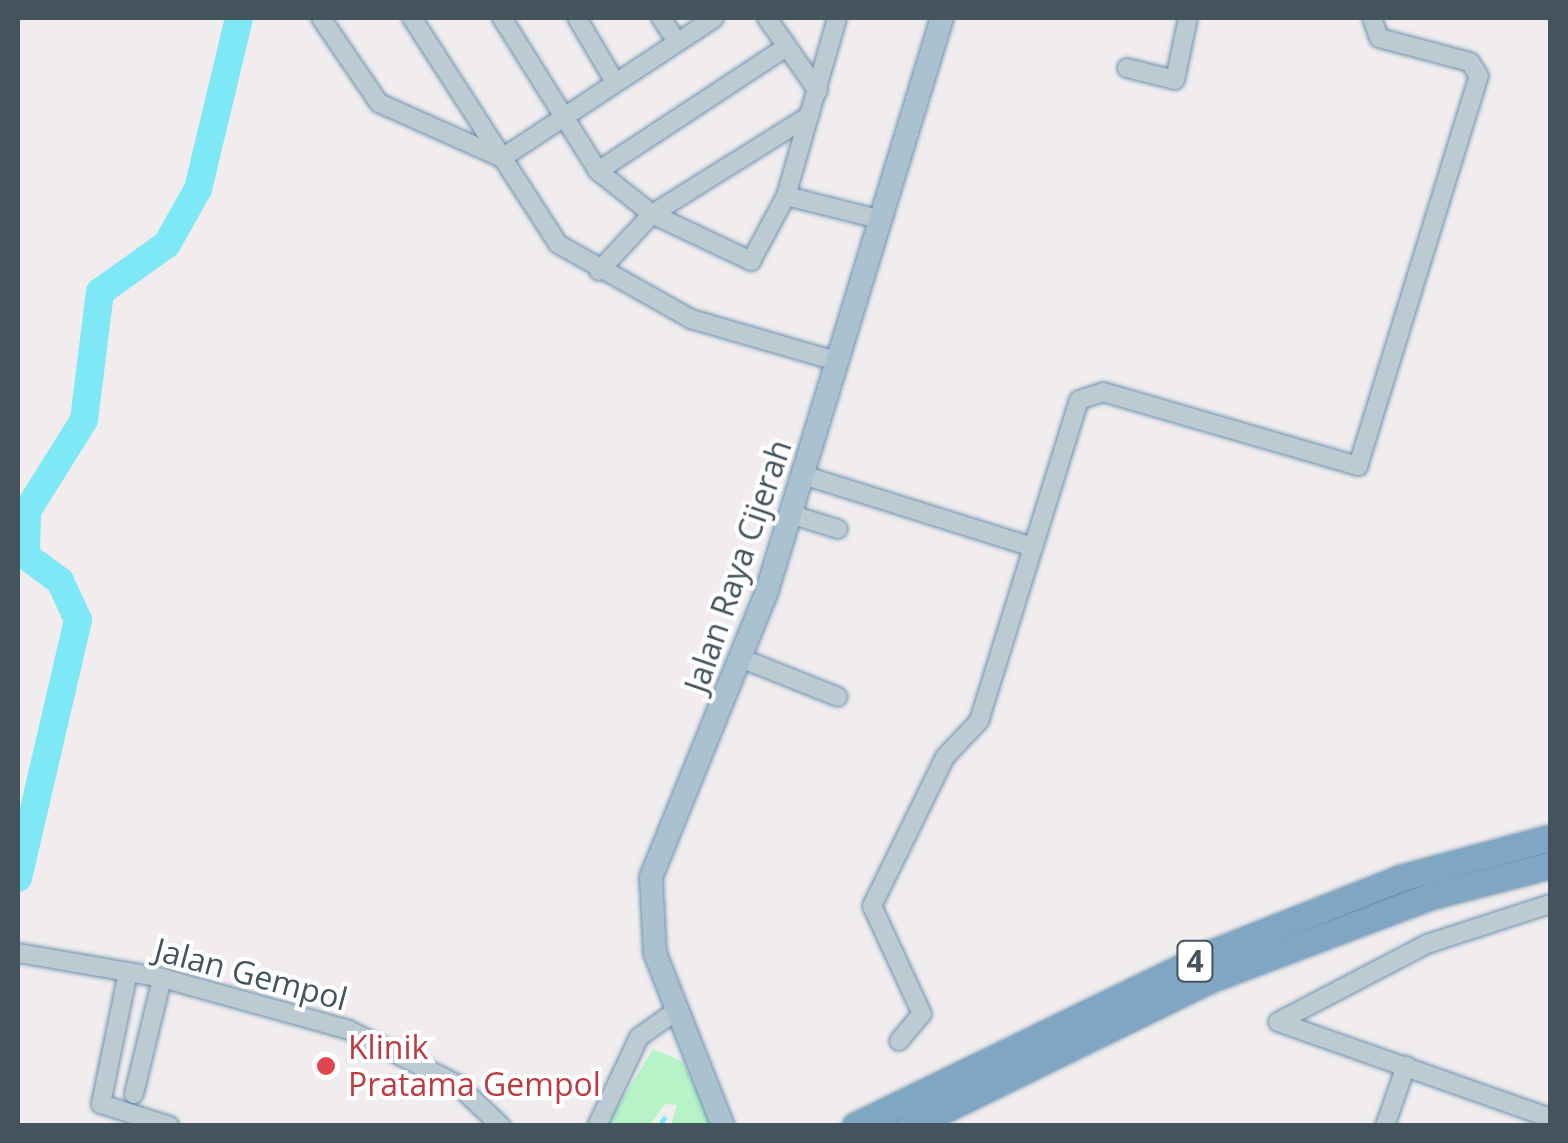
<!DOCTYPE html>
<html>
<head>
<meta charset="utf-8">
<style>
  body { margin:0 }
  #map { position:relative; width:1568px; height:1143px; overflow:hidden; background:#f1edee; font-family:"Open Sans",sans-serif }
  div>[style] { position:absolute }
  .green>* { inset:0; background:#b6f4c8 }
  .stream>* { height:5px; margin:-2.5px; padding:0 2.5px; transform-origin:2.5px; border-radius:2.5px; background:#7ee8f6 }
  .river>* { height:28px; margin:-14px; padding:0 14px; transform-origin:14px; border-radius:14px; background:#7ee8f6 }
  .roads { filter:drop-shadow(0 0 2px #6b91ae) drop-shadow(0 0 2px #6b91ae) }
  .minor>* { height:18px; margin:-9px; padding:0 9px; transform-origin:9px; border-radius:9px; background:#bccad2 }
  .major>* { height:22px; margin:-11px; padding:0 11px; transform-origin:11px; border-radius:11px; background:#aac1d0 }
  .highway>* { height:25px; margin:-12.5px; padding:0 12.5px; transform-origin:12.5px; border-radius:12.5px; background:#7fa6c3 }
  .dots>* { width:28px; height:28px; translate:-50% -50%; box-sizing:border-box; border:5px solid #fff; border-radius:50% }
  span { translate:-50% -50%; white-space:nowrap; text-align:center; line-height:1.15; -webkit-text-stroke:8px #fff; paint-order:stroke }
  .shield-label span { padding:2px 8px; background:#fff; border:2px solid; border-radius:8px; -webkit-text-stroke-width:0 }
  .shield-label { font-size:30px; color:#44545d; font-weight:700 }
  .street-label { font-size:32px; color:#44545d }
  .health-label { font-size:32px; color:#be3a42 }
  .left { translate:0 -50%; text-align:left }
  .frame { position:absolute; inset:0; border:20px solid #44545d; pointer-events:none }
</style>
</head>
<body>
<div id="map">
  <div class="green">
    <div style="clip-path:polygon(653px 1049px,682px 1061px,714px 1125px,671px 1125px,677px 1105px,665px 1104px,650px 1125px,606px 1126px)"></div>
  </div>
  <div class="stream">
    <div style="left:659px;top:1126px;width:9px;rotate:-58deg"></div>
  </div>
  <div class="river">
    <div style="left:18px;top:878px;width:265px;rotate:-76.9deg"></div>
    <div style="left:78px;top:620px;width:43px;rotate:-114.8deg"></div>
    <div style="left:60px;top:581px;width:42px;rotate:-143.7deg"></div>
    <div style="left:26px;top:556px;width:45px;rotate:-88.7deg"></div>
    <div style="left:27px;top:511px;width:107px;rotate:-57.9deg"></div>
    <div style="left:84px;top:420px;width:129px;rotate:-82.9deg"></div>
    <div style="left:100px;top:292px;width:82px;rotate:-35.6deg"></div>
    <div style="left:167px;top:244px;width:63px;rotate:-60.6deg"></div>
    <div style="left:198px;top:189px;width:176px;rotate:-76.5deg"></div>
  </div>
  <div class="roads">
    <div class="minor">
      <div style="left:321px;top:18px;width:103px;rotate:55.7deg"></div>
      <div style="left:379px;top:103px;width:135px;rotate:24.1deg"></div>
      <div style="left:502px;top:158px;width:254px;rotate:-33.4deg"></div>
      <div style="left:412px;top:18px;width:269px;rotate:57.1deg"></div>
      <div style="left:558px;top:244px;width:153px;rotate:29.4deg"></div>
      <div style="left:691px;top:319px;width:154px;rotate:16.2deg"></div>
      <div style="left:502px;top:18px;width:181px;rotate:57.9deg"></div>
      <div style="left:598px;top:171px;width:69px;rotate:38.5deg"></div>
      <div style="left:652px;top:214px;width:110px;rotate:25.4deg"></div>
      <div style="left:751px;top:261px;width:74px;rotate:-61.7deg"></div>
      <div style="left:786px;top:196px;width:185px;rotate:-74deg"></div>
      <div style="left:577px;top:18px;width:74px;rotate:59.3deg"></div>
      <div style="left:661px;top:18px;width:29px;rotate:56deg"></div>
      <div style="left:767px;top:18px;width:89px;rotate:55.1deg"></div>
      <div style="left:1127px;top:68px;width:49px;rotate:14deg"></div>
      <div style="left:1175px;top:80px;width:63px;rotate:-78.2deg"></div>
      <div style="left:598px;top:171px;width:225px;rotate:-33.4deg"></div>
      <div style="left:786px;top:196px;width:99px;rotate:14deg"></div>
      <div style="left:599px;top:271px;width:78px;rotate:-47.1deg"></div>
      <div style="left:652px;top:214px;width:185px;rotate:-32deg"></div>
      <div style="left:806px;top:476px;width:237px;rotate:17.4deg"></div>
      <div style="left:793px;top:515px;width:47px;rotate:17.3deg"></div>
      <div style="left:743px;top:659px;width:102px;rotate:21.8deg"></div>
      <div style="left:1550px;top:904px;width:129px;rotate:162deg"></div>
      <div style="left:1427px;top:944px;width:168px;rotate:152.4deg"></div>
      <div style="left:1278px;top:1022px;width:288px;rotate:19.4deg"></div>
      <div style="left:18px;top:953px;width:146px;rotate:9.8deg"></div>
      <div style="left:162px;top:978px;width:194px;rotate:15.5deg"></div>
      <div style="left:349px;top:1030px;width:121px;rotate:26.6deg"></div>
      <div style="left:457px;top:1084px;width:61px;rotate:43.7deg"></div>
      <div style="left:128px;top:972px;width:135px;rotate:101.6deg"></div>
      <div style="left:101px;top:1104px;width:72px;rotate:17.7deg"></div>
      <div style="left:899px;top:1041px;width:35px;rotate:-50deg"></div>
      <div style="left:922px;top:1014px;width:119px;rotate:-114.8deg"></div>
      <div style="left:872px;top:906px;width:166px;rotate:-63.9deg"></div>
      <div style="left:945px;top:757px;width:50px;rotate:-46.6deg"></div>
      <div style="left:979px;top:721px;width:336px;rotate:-72.7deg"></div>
      <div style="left:1079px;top:400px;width:25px;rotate:-18deg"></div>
      <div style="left:1103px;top:392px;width:266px;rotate:16.2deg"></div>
      <div style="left:1358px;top:466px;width:408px;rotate:-72.8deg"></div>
      <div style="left:1479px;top:76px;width:17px;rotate:-123deg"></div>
      <div style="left:1470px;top:62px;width:94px;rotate:-165.2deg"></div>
      <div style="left:1379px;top:38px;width:21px;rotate:-109deg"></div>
      <div style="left:134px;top:1094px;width:119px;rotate:-76.4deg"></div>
      <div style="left:597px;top:1126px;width:98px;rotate:-64.7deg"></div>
      <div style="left:639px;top:1037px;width:42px;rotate:-35.2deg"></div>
      <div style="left:1385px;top:1126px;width:64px;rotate:-70.7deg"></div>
    </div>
    <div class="major">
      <div style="left:723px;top:1126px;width:186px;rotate:-111.5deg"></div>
      <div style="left:655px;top:953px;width:76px;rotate:-93deg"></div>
      <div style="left:651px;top:877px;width:305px;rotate:-67.9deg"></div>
      <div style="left:766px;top:594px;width:602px;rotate:-73.01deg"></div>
    </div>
    <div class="highway">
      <div style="left:855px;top:1126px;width:397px;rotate:-25.9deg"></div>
      <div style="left:1212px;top:953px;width:203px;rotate:-21.6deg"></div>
      <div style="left:1401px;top:878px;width:154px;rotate:-15deg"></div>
      <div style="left:910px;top:1126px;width:332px;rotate:-26.1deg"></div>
      <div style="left:1208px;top:980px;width:237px;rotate:-20.7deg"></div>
      <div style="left:1430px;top:896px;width:124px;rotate:-14.5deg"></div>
    </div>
  </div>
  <div class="dots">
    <div style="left:326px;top:1066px;background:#e0444e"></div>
  </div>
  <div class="shield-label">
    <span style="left:1195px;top:961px">4</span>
  </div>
  <div class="street-label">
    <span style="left:738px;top:566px;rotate:-71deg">Jalan Raya Cijerah</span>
    <span style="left:251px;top:974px;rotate:15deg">Jalan Gempol</span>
  </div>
  <div class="health-label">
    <span class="left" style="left:348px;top:1066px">Klinik<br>Pratama Gempol</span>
  </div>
  <div class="frame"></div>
</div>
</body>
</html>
